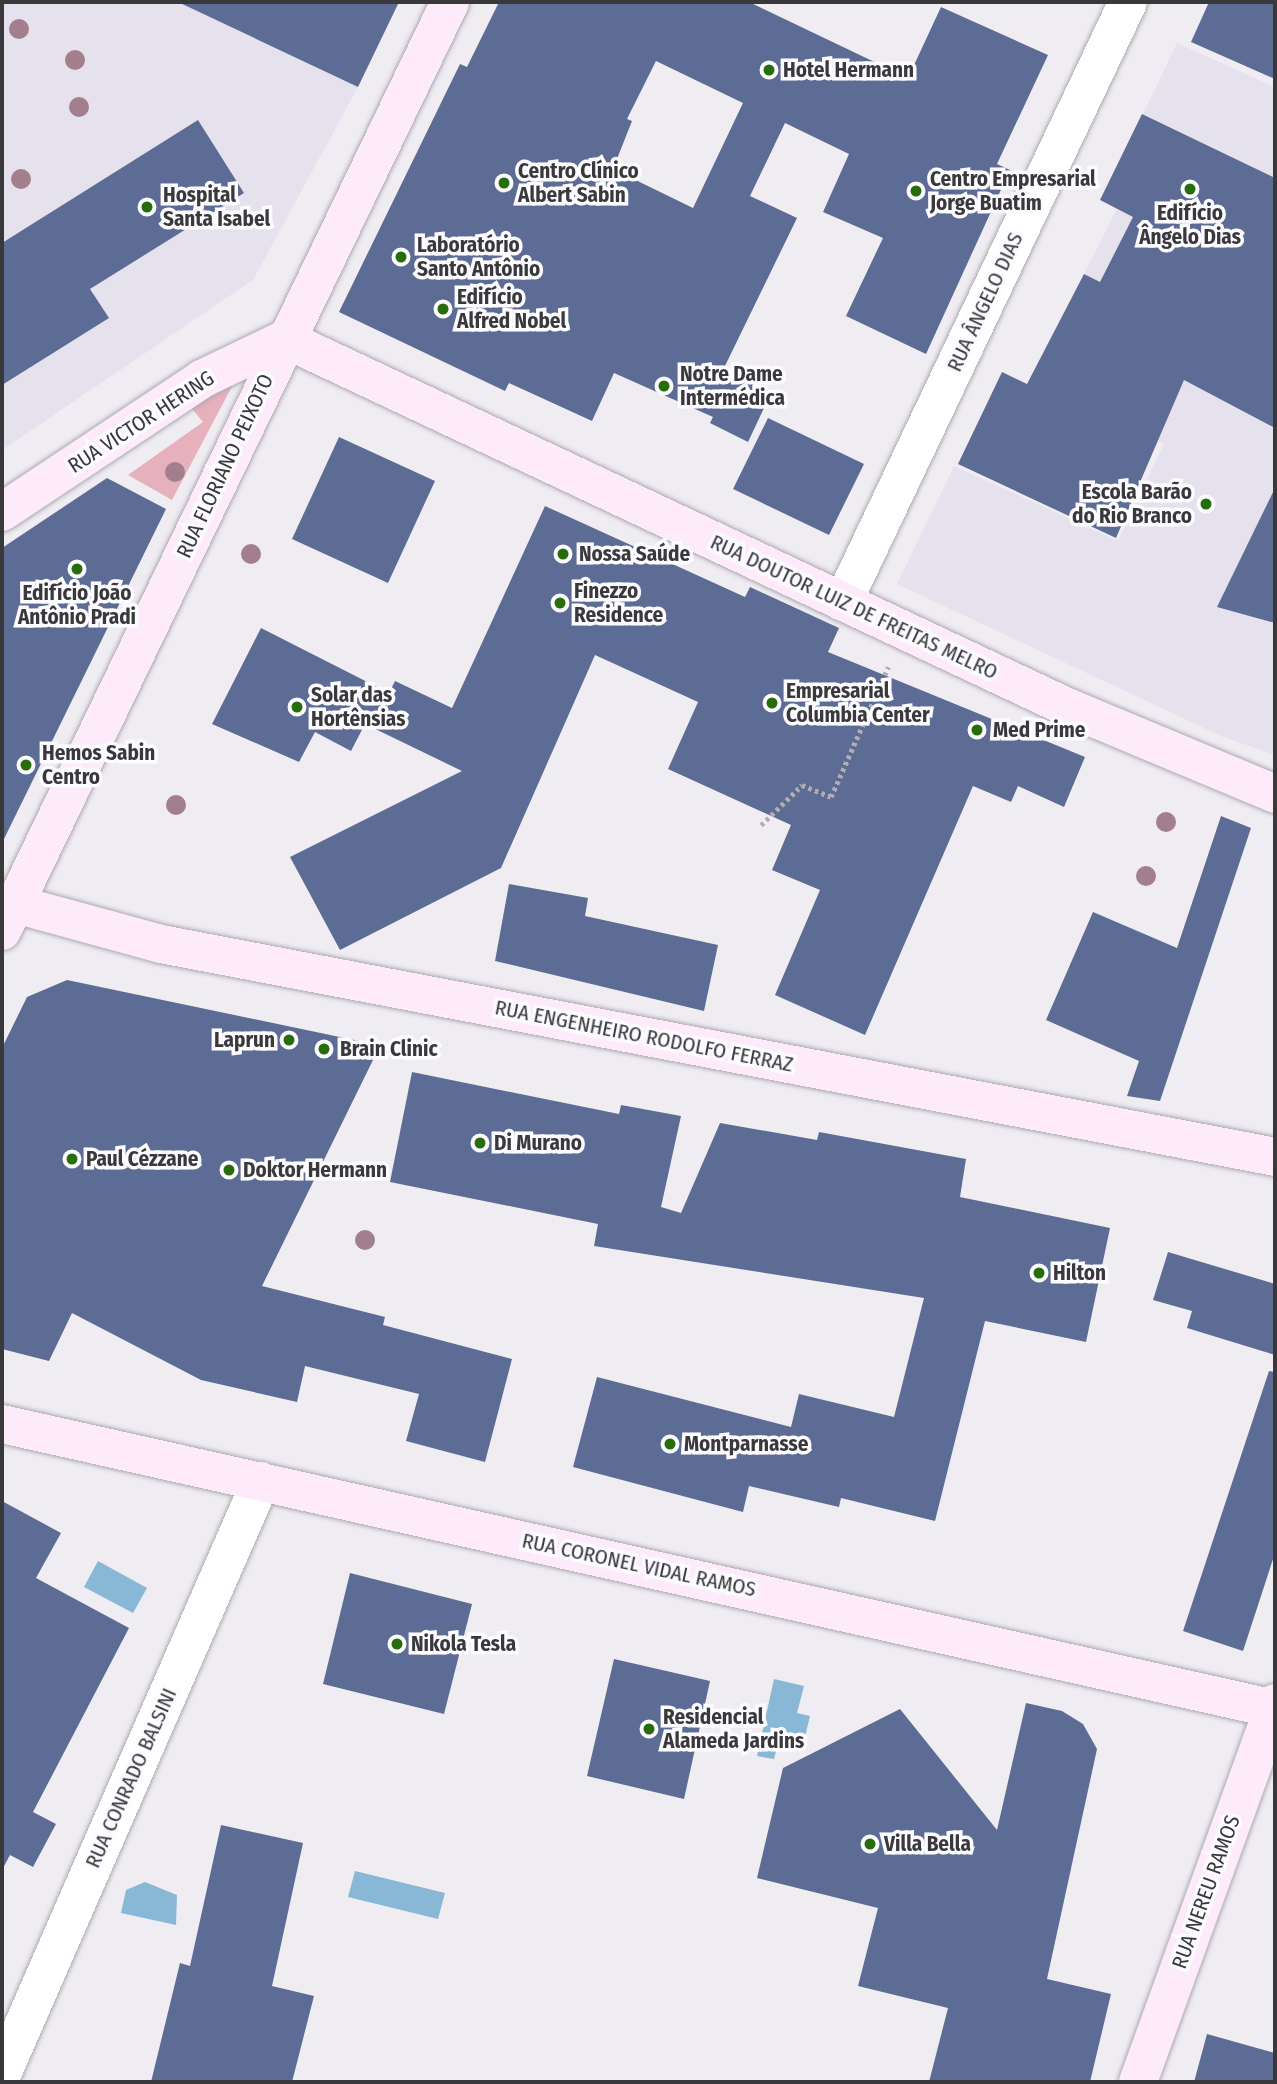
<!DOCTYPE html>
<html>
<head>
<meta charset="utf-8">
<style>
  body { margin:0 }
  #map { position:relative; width:1277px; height:2084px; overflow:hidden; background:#efedf2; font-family:"Fira Sans Condensed",sans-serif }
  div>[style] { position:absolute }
  .built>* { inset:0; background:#e5e2ee }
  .green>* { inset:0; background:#e6b0bc }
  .water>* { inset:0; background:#88b8d5 }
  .building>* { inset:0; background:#5d6c94 }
  .path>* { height:4.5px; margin-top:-2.25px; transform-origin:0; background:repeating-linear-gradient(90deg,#b0aeb2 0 3.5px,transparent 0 7px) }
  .roads { filter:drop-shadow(0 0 2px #acaaaf) drop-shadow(0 0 2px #acaaaf) }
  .street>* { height:38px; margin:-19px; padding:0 19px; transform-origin:19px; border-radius:19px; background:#fff }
  .secondary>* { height:38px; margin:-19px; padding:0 19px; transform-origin:19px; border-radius:19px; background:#fdebfa }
  .trees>* { width:20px; height:20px; margin:-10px; border-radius:50%; background:#a37e8c }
  .dots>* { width:19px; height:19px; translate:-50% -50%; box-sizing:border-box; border:4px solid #fcfbff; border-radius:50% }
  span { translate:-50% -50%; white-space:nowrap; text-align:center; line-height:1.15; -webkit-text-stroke:7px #fcfbff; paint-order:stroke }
  .poi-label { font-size:21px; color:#39383a; font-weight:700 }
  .left { translate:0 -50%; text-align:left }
  .right { translate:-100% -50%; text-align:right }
  .street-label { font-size:21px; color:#39383a }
  .frame { position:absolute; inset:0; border:4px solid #39383a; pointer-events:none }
</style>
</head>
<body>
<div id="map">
  <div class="built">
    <div style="clip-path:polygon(2px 2px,178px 2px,358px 87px,253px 280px,2px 450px)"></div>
    <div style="clip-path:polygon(1177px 43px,1275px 87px,1275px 178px,1143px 114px)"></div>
    <div style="clip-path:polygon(1117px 209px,1275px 285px,1275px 755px,1221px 736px,897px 584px,954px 466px,1118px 541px,1164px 444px,1154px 439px,1084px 274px)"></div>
  </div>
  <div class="green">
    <div style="clip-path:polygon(238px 375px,172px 500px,128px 475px,203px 422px,188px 404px)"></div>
  </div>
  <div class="water">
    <div style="clip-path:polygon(98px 1561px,147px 1588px,133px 1613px,84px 1587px)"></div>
    <div style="clip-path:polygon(774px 1679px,804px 1686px,797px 1713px,810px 1716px,803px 1745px,779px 1740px,774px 1759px,757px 1756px)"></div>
    <div style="clip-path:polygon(355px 1871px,445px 1893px,438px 1919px,348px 1897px)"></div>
    <div style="clip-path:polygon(145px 1882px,177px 1895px,176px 1925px,121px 1913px,126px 1890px)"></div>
  </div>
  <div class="building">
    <div style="clip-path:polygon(178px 2px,399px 2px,358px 87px)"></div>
    <div style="clip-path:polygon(evenodd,499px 2px,749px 2px,908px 78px,941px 7px,1048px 55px,997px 164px,1010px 170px,926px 354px,846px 316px,883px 238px,823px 212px,849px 154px,785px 123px,750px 196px,797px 218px,723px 370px,771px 393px,748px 442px,710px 423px,713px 417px,614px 373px,592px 421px,509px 383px,505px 391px,339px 312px,460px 64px,467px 67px,499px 2px,656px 61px,743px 103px,693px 208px,613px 169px,632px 121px,627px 119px,656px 61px)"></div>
    <div style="clip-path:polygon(1209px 2px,1275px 2px,1275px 79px,1191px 42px)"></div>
    <div style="clip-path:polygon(1142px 114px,1275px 178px,1275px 428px,1184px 380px,1116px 538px,958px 464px,1002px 372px,1027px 384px,1084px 274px,1100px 282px,1133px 217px,1100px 200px)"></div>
    <div style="clip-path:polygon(198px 120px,244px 193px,90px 289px,109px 318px,2px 385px,2px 243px)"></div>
    <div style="clip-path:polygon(768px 418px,864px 464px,829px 535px,733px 489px)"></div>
    <div style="clip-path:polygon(339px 437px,435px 481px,388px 583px,292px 539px)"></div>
    <div style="clip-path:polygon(107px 478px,166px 509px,2px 843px,2px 548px)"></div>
    <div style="clip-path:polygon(1275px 488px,1275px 623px,1217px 607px)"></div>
    <div style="clip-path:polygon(545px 506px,745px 597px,750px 587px,839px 628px,828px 652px,1085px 757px,1064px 807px,1018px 786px,1011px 802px,973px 786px,865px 1035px,775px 995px,820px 890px,772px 870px,791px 825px,668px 769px,698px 702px,595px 655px,501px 868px,340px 950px,290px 857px,462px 771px,365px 724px,351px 751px,315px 732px,299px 762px,212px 724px,261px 628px,389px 693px,395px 681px,452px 708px)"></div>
    <div style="clip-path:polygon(1221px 816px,1251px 828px,1160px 1101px,1127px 1096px,1139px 1061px,1046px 1020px,1093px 912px,1177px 948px)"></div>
    <div style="clip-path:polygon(509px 884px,588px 898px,585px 916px,718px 945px,704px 1011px,495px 961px)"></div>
    <div style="clip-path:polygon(67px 980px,373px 1044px,373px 1060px,262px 1286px,385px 1317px,383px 1325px,512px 1359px,485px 1462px,406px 1441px,419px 1394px,305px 1366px,297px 1402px,201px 1380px,72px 1313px,49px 1361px,2px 1349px,2px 1048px,27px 997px)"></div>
    <div style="clip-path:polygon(412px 1072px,619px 1114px,621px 1105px,681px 1116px,661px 1207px,681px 1213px,720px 1123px,817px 1140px,819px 1132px,966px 1159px,960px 1197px,1110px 1228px,1086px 1342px,985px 1321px,935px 1521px,841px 1498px,839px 1507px,749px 1486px,743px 1512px,573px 1467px,597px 1377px,791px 1427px,799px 1394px,894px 1417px,924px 1298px,594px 1246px,598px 1224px,390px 1182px)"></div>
    <div style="clip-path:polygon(1168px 1252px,1275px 1284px,1275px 1355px,1187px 1328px,1192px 1311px,1153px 1300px)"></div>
    <div style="clip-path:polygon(1269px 1371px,1275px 1372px,1275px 1553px,1243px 1651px,1183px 1631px)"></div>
    <div style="clip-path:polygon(2px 1501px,61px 1533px,36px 1578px,129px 1628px,33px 1812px,56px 1824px,33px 1867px,10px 1855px,2px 1870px)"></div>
    <div style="clip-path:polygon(350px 1573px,472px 1604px,444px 1714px,323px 1684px)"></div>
    <div style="clip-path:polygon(614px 1659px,710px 1681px,684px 1799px,587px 1776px)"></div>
    <div style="clip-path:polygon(1026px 1703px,1062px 1711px,1083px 1724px,1097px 1749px,1047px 1979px,1111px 1994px,1090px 2082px,929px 2082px,948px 2008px,858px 1986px,878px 1908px,757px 1878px,783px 1768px,900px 1709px,997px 1830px)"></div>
    <div style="clip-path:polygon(221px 1825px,303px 1843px,272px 1986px,314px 1996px,292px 2082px,151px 2082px,180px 1963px,190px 1966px)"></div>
    <div style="clip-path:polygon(1207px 2034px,1275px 2053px,1275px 2082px,1194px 2082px)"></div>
  </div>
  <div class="path">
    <div style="left:761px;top:825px;width:57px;rotate:-44.3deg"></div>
    <div style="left:802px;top:785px;width:31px;rotate:22deg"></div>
    <div style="left:831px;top:797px;width:142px;rotate:-66.3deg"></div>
  </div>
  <div class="roads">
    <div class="street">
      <div style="left:843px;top:602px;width:664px;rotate:-64.59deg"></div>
      <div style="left:2px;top:2074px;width:647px;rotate:-66.41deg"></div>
    </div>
    <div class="secondary">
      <div style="left:285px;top:339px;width:862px;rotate:25.2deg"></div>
      <div style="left:1065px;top:706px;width:228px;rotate:22.7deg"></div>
      <div style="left:2px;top:512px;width:240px;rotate:-33.6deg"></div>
      <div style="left:202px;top:379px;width:92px;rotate:-25.7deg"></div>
      <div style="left:15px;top:904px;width:151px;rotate:15.3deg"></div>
      <div style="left:161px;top:944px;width:1134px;rotate:10.82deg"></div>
      <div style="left:2px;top:931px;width:1031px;rotate:-64.25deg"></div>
      <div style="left:2px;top:1424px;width:1305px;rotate:12.62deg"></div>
      <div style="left:1138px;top:2082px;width:403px;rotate:-70.1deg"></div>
    </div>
  </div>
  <div class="trees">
    <div style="left:19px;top:29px"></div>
    <div style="left:75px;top:60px"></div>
    <div style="left:79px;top:107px"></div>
    <div style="left:21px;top:179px"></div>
    <div style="left:175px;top:472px"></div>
    <div style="left:251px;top:554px"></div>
    <div style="left:176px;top:805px"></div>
    <div style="left:1166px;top:822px"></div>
    <div style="left:1146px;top:876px"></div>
    <div style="left:365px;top:1240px"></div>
  </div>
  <div class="dots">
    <div style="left:769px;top:70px;background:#276d09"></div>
    <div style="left:504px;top:183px;background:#276d09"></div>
    <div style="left:1190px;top:189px;background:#276d09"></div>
    <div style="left:916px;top:191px;background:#276d09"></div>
    <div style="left:147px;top:207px;background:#276d09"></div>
    <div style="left:401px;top:257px;background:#276d09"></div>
    <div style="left:443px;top:309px;background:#276d09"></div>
    <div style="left:664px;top:386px;background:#276d09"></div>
    <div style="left:1206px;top:504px;background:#276d09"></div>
    <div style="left:563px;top:554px;background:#276d09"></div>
    <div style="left:77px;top:569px;background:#276d09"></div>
    <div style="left:560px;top:603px;background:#276d09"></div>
    <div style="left:772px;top:703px;background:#276d09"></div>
    <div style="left:297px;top:707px;background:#276d09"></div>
    <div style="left:977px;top:730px;background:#276d09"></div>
    <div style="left:26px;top:765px;background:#276d09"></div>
    <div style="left:289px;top:1040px;background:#276d09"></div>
    <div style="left:324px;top:1049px;background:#276d09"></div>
    <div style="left:480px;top:1143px;background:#276d09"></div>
    <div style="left:72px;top:1159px;background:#276d09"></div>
    <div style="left:229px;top:1170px;background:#276d09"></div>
    <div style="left:1039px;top:1273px;background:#276d09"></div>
    <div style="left:670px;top:1444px;background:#276d09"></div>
    <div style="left:397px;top:1644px;background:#276d09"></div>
    <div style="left:649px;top:1729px;background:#276d09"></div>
    <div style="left:870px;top:1844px;background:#276d09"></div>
  </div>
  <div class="poi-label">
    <span class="left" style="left:783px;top:70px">Hotel Hermann</span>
    <span class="left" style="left:518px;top:183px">Centro Clínico<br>Albert Sabin</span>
    <span class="left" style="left:930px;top:191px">Centro Empresarial<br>Jorge Buatim</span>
    <span class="left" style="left:163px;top:207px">Hospital<br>Santa Isabel</span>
    <span style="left:1190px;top:225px">Edifício<br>Ângelo Dias</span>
    <span class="left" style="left:417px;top:257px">Laboratório<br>Santo Antônio</span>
    <span class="left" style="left:457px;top:309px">Edifício<br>Alfred Nobel</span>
    <span class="left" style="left:680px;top:386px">Notre Dame<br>Intermédica</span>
    <span class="right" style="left:1192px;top:504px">Escola Barão<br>do Rio Branco</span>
    <span class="left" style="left:579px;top:554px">Nossa Saúde</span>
    <span class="left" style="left:574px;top:603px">Finezzo<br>Residence</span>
    <span style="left:77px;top:605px">Edifício João<br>Antônio Pradi</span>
    <span class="left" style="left:786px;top:703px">Empresarial<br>Columbia Center</span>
    <span class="left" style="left:311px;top:707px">Solar das<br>Hortênsias</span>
    <span class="left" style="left:993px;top:730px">Med Prime</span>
    <span class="left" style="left:42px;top:765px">Hemos Sabin<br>Centro</span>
    <span class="right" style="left:275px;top:1040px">Laprun</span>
    <span class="left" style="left:340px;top:1049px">Brain Clinic</span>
    <span class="left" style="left:494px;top:1143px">Di Murano</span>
    <span class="left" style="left:86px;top:1159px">Paul Cézzane</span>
    <span class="left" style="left:243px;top:1170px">Doktor Hermann</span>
    <span class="left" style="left:1053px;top:1273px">Hilton</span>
    <span class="left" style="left:684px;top:1444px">Montparnasse</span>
    <span class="left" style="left:411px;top:1644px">Nikola Tesla</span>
    <span class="left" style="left:663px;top:1729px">Residencial<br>Alameda Jardins</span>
    <span class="left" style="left:884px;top:1844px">Villa Bella</span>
  </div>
  <div class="street-label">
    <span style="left:985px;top:302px;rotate:-65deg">RUA ÂNGELO DIAS</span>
    <span style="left:141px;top:422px;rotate:-33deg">RUA VICTOR HERING</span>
    <span style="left:225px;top:466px;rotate:-65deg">RUA FLORIANO PEIXOTO</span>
    <span style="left:854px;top:607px;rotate:25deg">RUA DOUTOR LUIZ DE FREITAS MELRO</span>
    <span style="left:644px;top:1036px;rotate:11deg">RUA ENGENHEIRO RODOLFO FERRAZ</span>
    <span style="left:639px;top:1565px;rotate:12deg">RUA CORONEL VIDAL RAMOS</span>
    <span style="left:131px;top:1778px;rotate:-66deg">RUA CONRADO BALSINI</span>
    <span style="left:1206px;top:1892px;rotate:-70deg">RUA NEREU RAMOS</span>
  </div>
  <div class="frame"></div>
</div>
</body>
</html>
